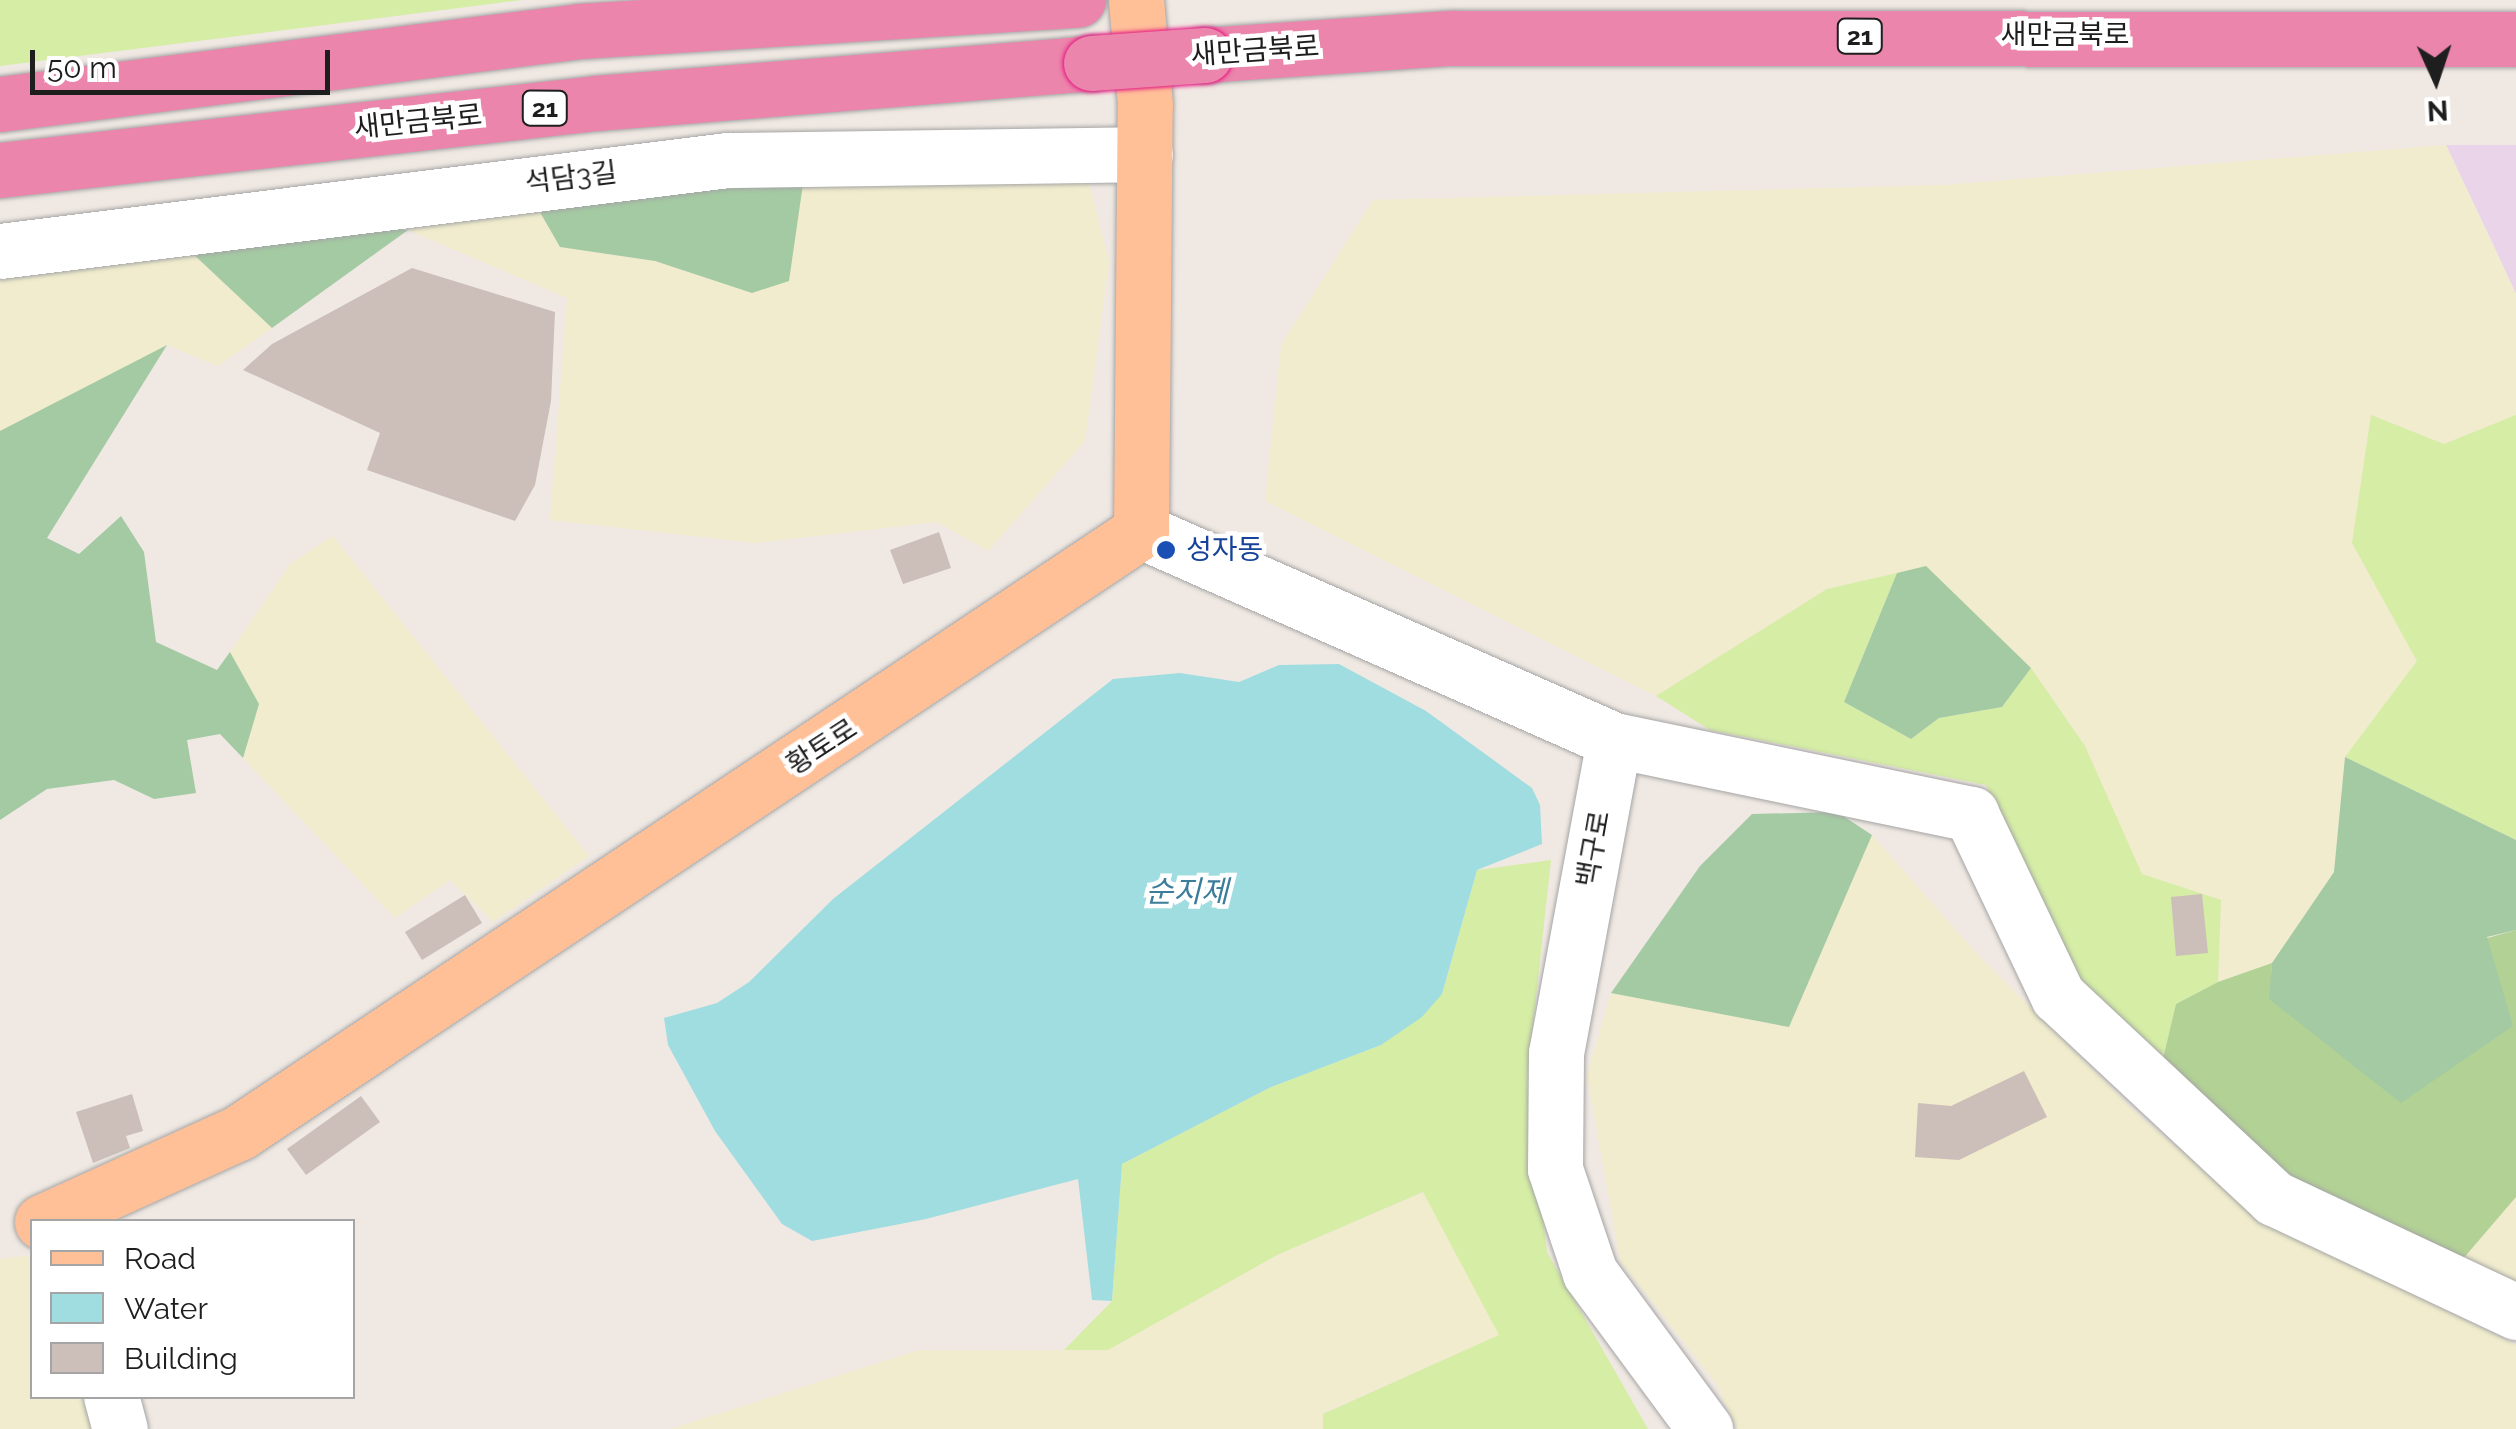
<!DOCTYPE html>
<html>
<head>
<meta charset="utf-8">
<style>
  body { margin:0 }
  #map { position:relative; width:2516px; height:1429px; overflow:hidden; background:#f0e9e3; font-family:Raleway,"Noto Sans KR",sans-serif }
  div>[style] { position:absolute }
  .industrial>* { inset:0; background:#e9d4e9 }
  .farmland>* { inset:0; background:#f0eccd }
  .grass>* { inset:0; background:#d5eda5 }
  .forest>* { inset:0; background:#b2d195 }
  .cemetery>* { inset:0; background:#a4caa3 }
  .water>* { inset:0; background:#a0dde0 }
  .building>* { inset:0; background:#ccbeb9 }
  .roads { filter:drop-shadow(0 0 2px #a5a5a5) drop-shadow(0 0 2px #a5a5a5) }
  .minor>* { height:55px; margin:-27.5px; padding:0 27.5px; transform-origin:27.5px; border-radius:27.5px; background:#fff }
  .major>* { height:55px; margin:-27.5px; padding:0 27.5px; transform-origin:27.5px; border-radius:27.5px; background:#ffc098 }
  .highway>* { height:55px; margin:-27.5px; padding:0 27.5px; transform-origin:27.5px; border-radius:27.5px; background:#ec85ab }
  .bridges { filter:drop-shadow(0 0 2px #e51983) drop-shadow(0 0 2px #e51983) }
  .highway-bridge>* { height:55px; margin:-27.5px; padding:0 27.5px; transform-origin:27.5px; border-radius:27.5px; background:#ec85ab }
  .dots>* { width:28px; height:28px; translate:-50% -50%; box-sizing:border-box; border:5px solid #fff; border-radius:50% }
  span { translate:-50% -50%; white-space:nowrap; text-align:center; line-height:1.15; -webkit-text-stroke:9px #fff; paint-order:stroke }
  .shield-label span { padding:2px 8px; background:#fff; border:2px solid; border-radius:8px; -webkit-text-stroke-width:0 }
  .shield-label { font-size:25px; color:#1e1e1e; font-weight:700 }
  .street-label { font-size:28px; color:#1e1e1e }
  .transit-label { font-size:28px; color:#164399 }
  .left { translate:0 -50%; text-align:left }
  .water-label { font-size:30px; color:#3c7d9b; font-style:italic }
  .legend { position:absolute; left:30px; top:1219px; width:325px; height:180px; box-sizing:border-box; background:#fff; border:2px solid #a5a5a5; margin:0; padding:12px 18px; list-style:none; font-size:30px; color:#1e1e1e }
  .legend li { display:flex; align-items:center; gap:20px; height:50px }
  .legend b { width:50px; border:2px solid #a5a5a5 }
  .north { position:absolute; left:2386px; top:30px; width:100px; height:100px; -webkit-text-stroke:8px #fff; paint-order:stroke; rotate:177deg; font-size:28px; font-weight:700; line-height:40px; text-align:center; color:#1e1e1e }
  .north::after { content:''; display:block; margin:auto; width:35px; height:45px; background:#1e1e1e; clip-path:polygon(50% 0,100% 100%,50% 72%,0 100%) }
  .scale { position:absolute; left:30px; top:50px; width:300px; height:45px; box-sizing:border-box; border:5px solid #1e1e1e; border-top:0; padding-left:12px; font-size:30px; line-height:35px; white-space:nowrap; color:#1e1e1e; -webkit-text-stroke:8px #fff; paint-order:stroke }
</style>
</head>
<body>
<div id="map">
  <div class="industrial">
    <div style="clip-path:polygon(2446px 145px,2516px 145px,2516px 294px,2493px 244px)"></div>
  </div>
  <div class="farmland">
    <div style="clip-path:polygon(2446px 145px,2516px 294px,2516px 415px,2444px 444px,2372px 415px,2352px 543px,2417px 661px,2345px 757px,2334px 872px,2272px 963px,2218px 982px,2221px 900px,2142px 875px,2085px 746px,2031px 668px,1926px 567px,1827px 589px,1656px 696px,1265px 501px,1281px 345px,1373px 200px,1944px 185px)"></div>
    <div style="clip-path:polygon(1087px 176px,1109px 262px,1085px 441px,988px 551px,937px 522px,756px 543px,550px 520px,567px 298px,408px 230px,533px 200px,560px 247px,655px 261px,752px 293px,803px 184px)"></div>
    <div style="clip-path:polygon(191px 252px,272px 328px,218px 366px,167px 345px,0 431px,0 267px)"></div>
    <div style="clip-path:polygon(333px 536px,589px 856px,493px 922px,450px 880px,395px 918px,243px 758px,259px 704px,230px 652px,291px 563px)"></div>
    <div style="clip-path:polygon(1872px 835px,1977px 954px,2139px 1116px,2266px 1221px,2516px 1344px,2516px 1429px,1737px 1429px,1716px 1383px,1620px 1261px,1587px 1075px,1611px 993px,1789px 1027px)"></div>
    <div style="clip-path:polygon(1424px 1192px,1500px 1335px,1323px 1413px,1323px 1429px,670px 1429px,919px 1350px,1108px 1350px,1277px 1255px)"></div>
    <div style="clip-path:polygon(2516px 1197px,2516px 1294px,2456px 1267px)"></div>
    <div style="clip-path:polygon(32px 1255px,32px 1396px,90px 1397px,99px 1429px,0 1429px,0 1259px)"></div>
  </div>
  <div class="grass">
    <div style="clip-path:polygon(0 0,522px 0,0 66px)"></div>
    <div style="clip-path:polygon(2371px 415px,2444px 444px,2516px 415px,2516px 840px,2345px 757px,2417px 661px,2352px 543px)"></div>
    <div style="clip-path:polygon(1897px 573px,1844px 702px,1911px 739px,1939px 718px,2002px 707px,2031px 668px,2085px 746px,2142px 874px,2221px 900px,2218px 982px,2176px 1004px,2161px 1067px,2068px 965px,1986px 785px,1710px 730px,1656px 696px,1827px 589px)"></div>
    <div style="clip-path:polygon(1551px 860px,1527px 1080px,1547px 1252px,1648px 1429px,1323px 1429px,1323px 1414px,1499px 1335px,1423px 1192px,1277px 1255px,1108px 1350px,1064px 1350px,1112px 1301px,1122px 1164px,1269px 1088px,1381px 1045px,1442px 994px,1477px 870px)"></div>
  </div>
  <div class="forest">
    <div style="clip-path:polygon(2516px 930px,2516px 1197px,2456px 1267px,2305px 1196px,2161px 1067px,2176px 1004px,2218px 982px,2272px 963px,2270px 999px)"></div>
  </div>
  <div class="cemetery">
    <div style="clip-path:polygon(803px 184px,789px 281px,752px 293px,655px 261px,560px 247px,533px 200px)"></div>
    <div style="clip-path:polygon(349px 225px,408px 230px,272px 328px,191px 252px)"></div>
    <div style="clip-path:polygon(167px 345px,47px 538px,79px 554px,121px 516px,144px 552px,156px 642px,217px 670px,230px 652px,259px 704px,243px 758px,220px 734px,187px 740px,196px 793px,154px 799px,114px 780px,47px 789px,0 820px,0 431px)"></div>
    <div style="clip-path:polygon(1926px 566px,2031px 668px,2002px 707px,1939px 718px,1911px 739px,1844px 702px,1897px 573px)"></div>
    <div style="clip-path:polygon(2345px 757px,2516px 840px,2516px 930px,2487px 937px,2513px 1026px,2401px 1103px,2269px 999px,2272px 963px,2334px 872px)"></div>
    <div style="clip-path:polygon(1837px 812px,1872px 835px,1789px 1027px,1611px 993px,1700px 866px,1752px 814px)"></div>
  </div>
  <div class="water">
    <div style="clip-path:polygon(1339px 664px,1426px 711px,1532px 788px,1540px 805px,1542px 844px,1477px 870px,1442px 994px,1422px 1017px,1381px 1045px,1269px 1088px,1122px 1164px,1112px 1301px,1092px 1300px,1078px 1179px,926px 1219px,812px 1241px,782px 1224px,715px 1131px,668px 1045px,664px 1018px,717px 1003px,749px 982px,833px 899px,1113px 679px,1180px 673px,1239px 682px,1279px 665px)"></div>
  </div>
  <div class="building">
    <div style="clip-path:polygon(412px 268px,555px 312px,551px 401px,535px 485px,515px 521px,367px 470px,380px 433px,243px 370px,272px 344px)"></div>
    <div style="clip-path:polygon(939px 532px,951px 568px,903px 584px,890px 550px)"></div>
    <div style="clip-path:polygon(2202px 894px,2208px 953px,2176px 956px,2171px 897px)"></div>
    <div style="clip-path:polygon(465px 895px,482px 923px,422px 960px,405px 932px)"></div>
    <div style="clip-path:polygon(2024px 1071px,2047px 1117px,1959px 1160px,1915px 1157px,1918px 1103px,1951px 1106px)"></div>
    <div style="clip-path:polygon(132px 1094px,143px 1131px,126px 1136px,130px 1148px,93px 1163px,76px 1112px)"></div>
    <div style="clip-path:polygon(361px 1096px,380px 1122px,306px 1175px,287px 1149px)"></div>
  </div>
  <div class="roads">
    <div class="minor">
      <div style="left:0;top:251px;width:733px;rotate:-7.13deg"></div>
      <div style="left:727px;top:160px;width:418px;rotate:-0.8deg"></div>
      <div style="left:1141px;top:531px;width:517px;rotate:23.84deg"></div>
      <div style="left:1614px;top:740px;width:318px;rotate:100.5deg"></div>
      <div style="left:1556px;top:1053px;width:116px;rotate:90.5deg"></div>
      <div style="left:1555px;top:1169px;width:110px;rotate:71.4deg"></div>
      <div style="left:1590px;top:1273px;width:194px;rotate:53.6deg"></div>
      <div style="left:1614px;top:740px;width:365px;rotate:11.7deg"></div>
      <div style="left:1971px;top:814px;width:202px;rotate:64.5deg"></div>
      <div style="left:2058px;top:996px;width:296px;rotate:43.1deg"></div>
      <div style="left:2274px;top:1198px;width:268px;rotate:25.2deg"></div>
      <div style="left:111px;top:1396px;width:34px;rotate:75deg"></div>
    </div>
    <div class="major">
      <div style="left:42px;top:1222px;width:217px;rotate:-24.4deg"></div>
      <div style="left:240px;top:1132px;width:1083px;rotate:-33.7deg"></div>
      <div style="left:1141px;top:531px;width:426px;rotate:-89.5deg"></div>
      <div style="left:1145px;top:105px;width:105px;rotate:-94.9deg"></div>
    </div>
    <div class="highway">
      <div style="left:1205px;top:55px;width:247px;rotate:-4deg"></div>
      <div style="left:1451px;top:38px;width:1065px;rotate:0.05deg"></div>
      <div style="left:0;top:104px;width:585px;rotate:-7.17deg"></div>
      <div style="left:580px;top:31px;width:499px;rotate:-3.6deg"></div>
      <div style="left:0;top:170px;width:600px;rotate:-6.41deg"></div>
      <div style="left:596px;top:103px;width:497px;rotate:-4.6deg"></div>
    </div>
  </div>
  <div class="bridges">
    <div class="highway-bridge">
      <div style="left:1091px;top:63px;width:114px;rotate:-4deg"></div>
    </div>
  </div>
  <div class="dots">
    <div style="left:1166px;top:550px;background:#1a4fb4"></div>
  </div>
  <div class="shield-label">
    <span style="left:1860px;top:36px">21</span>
    <span style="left:545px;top:108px">21</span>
  </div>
  <div class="street-label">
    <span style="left:2065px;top:35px">새만금북로</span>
    <span style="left:1255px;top:51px;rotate:-4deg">새만금북로</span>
    <span style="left:418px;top:122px;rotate:-6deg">새만금북로</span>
    <span style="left:571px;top:178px;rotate:-7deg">석담3길</span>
    <span style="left:822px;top:747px;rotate:-33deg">황토로</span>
    <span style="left:1594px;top:849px;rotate:-80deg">백구로</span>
  </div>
  <div class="transit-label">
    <span class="left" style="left:1186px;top:550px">성자동</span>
  </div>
  <div class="water-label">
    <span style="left:1187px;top:892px">순지제</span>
  </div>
  <ul class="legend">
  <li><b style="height:12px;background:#ffc098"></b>Road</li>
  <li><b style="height:28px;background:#a0dde0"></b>Water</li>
  <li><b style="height:28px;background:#ccbeb9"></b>Building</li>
  </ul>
  <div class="north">N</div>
  <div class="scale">50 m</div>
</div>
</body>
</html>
